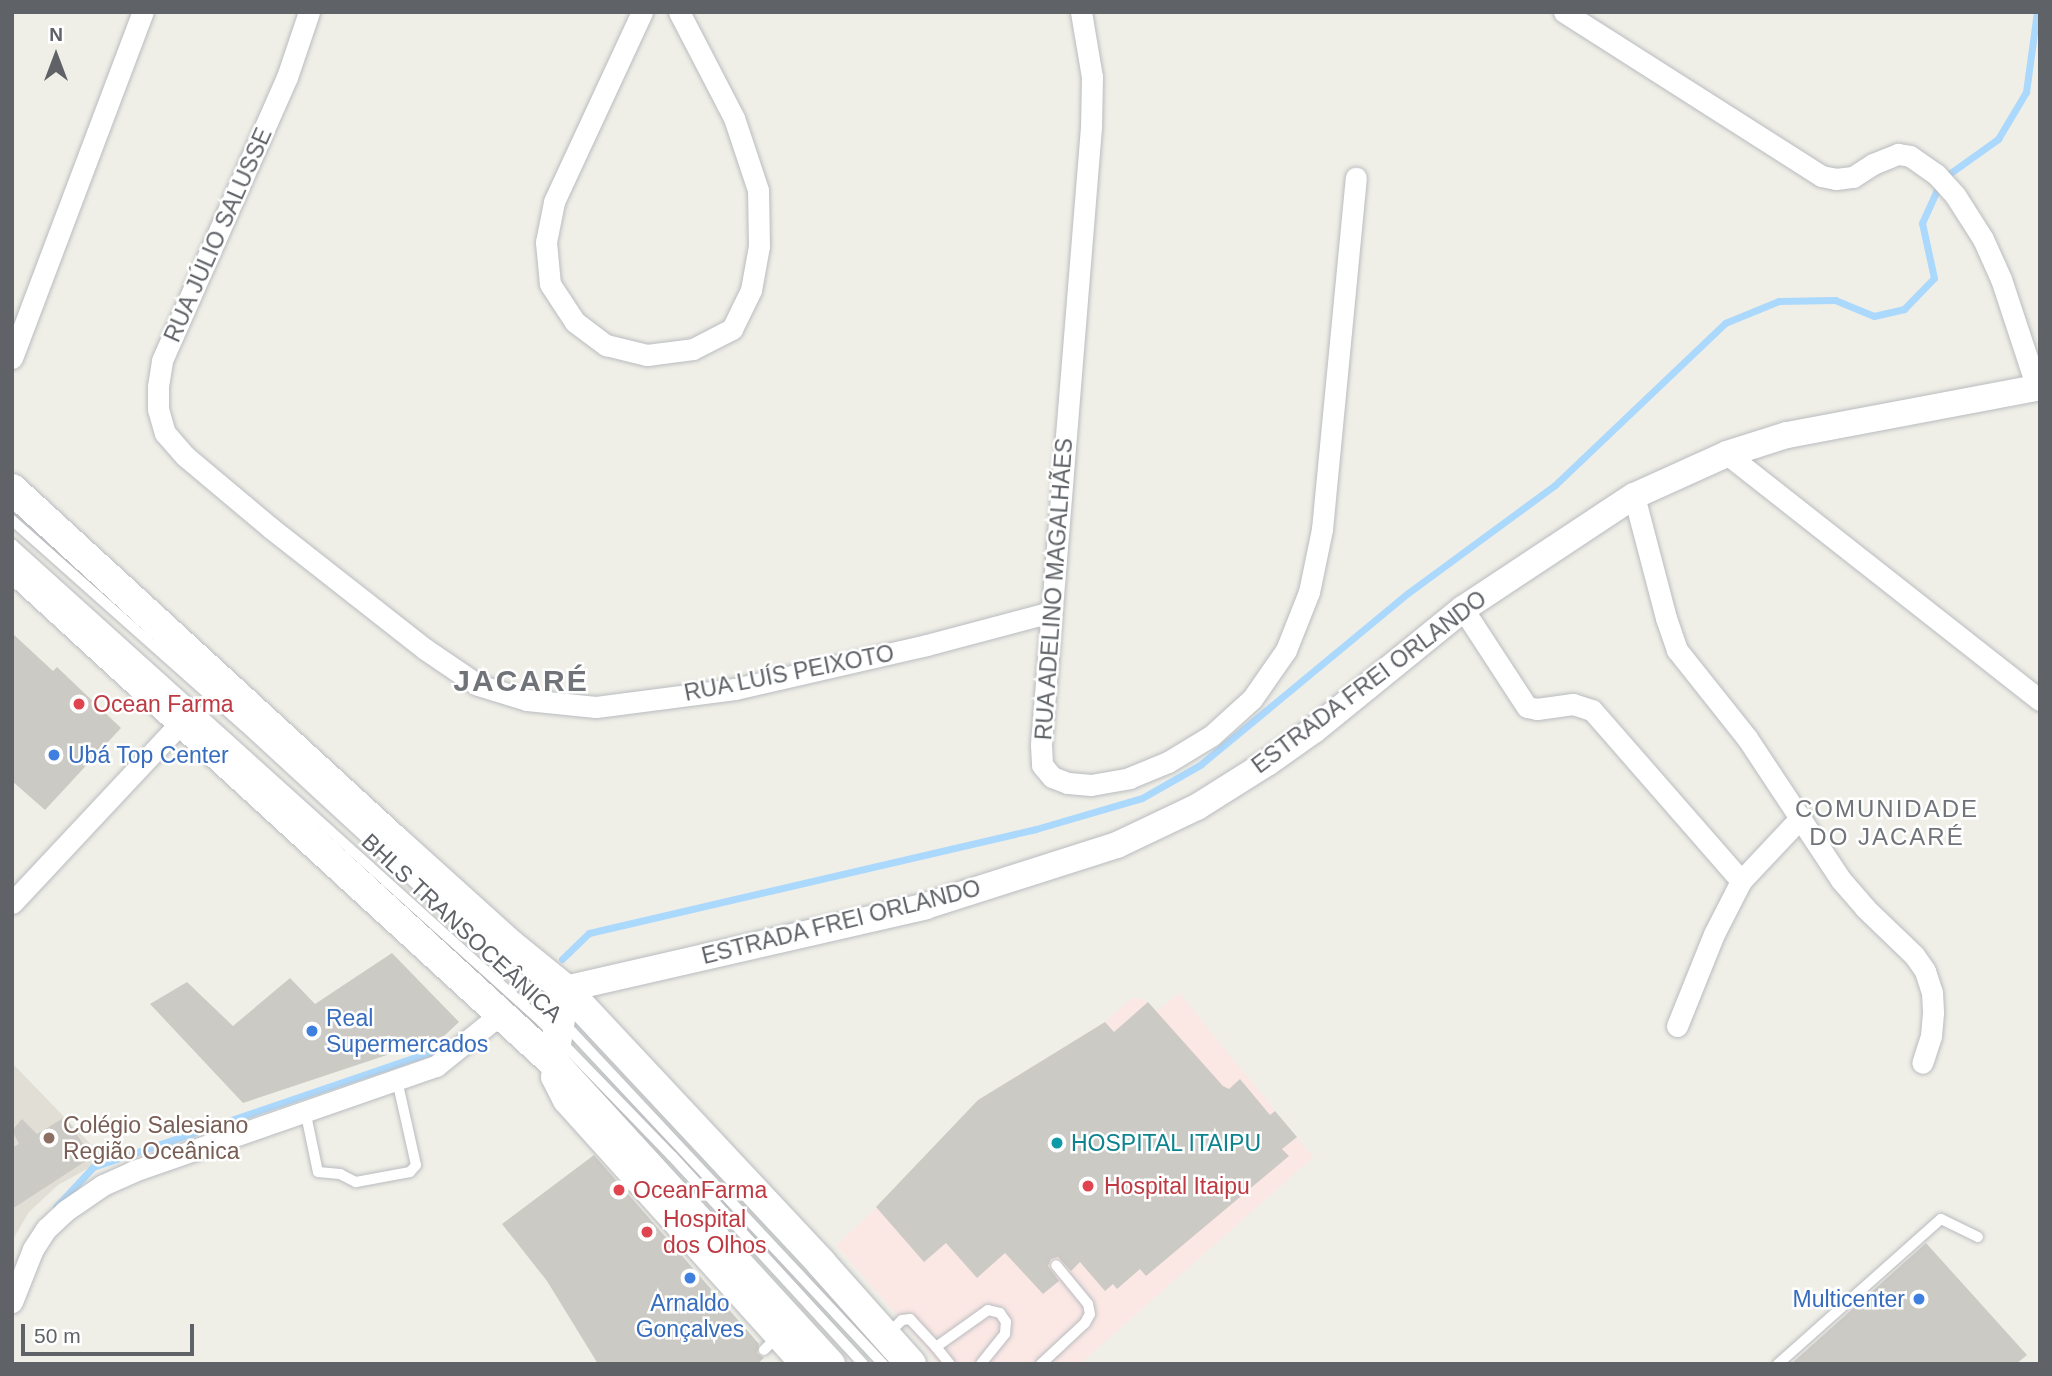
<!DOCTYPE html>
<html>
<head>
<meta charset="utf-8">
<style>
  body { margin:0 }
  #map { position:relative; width:2052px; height:1376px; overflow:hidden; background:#f0efe7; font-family:Helvetica,sans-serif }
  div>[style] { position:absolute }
  .education>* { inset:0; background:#e0ded5 }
  .medical>* { inset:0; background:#fbe8e5 }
  .stream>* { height:7px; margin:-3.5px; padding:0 3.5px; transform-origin:3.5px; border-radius:3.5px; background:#abd8fd }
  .building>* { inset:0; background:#cccac4 }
  .roads { filter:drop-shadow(0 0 2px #b9bcc0) drop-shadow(0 0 2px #b9bcc0) }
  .service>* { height:10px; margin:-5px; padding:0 5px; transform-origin:5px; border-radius:5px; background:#fff }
  .minor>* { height:21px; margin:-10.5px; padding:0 10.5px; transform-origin:10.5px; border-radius:10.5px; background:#fff }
  .tertiary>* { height:26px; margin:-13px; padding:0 13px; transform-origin:13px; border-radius:13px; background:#fff }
  .secondary>* { height:30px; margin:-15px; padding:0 15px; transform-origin:15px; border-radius:15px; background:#fff }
  .dots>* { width:19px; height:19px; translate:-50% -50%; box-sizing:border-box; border:4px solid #fff; border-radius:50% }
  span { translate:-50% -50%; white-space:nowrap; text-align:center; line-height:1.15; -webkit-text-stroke:5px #fff; paint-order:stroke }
  .street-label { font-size:23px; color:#5f6267 }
  .health-label { font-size:23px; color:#be3a42 }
  .left { translate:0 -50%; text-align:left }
  .shop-label { font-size:23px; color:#366cbe }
  .right { translate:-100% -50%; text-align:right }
  .education-label { font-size:23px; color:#785e54 }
  .culture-label { font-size:23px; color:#0d838f }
  .neighbourhood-label { font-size:24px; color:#707479; letter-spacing:2px }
  .district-label { font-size:30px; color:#707479; font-weight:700; letter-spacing:2px }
  .frame { position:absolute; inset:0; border:14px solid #5f6267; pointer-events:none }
  .north { position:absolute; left:21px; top:21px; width:70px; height:70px; -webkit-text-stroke:5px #fff; paint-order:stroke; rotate:0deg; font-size:19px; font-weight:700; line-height:28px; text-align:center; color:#5f6267 }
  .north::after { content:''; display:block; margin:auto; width:24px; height:32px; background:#5f6267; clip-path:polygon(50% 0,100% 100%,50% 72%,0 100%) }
  .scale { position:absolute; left:21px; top:1324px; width:173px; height:32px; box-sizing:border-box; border:4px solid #5f6267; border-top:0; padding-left:9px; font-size:21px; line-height:24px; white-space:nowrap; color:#5f6267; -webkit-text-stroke:5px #fff; paint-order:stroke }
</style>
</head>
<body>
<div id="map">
  <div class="education">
    <div style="clip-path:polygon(12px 1063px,105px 1159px,58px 1185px,29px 1212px,12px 1241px)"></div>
  </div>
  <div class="medical">
    <div style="clip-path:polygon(1179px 993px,1313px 1157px,1080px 1364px,939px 1364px,836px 1245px,869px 1215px,978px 1100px,1105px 1022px,1133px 997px,1148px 1002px,1157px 1011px)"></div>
  </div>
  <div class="stream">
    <div style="left:562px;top:959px;width:37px;rotate:-44deg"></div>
    <div style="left:589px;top:933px;width:459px;rotate:-13.1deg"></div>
    <div style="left:1036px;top:829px;width:110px;rotate:-16.3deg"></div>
    <div style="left:1142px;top:798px;width:67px;rotate:-29.6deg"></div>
    <div style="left:1200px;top:765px;width:270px;rotate:-39.6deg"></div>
    <div style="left:1408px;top:593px;width:182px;rotate:-36.3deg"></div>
    <div style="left:1555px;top:485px;width:235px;rotate:-43.6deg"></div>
    <div style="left:1725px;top:323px;width:58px;rotate:-22.2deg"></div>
    <div style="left:1779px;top:301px;width:56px;rotate:-1deg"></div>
    <div style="left:1835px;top:300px;width:42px;rotate:22.3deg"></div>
    <div style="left:1874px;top:316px;width:31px;rotate:-13deg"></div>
    <div style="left:1904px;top:309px;width:43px;rotate:-45.9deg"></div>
    <div style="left:1934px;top:278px;width:56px;rotate:-102.3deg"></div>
    <div style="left:1922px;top:223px;width:48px;rotate:-65.6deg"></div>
    <div style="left:1942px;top:179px;width:69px;rotate:-35.5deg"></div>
    <div style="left:1998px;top:139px;width:55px;rotate:-59.2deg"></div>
    <div style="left:2026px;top:92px;width:81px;rotate:-82.2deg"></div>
    <div style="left:56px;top:1207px;width:54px;rotate:-47.2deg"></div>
    <div style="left:93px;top:1167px;width:378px;rotate:-18.8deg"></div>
  </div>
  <div class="building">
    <div style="clip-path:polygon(12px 633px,53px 671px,57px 667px,121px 728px,45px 810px,12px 781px)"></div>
    <div style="clip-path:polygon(392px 953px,459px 1022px,444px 1036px,243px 1103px,150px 1004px,187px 982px,233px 1026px,290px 978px,315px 1004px)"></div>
    <div style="clip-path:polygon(1148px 1002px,1223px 1086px,1229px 1089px,1240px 1079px,1270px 1115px,1275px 1111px,1297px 1137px,1282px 1149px,1289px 1156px,1146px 1276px,1140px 1269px,1117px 1289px,1113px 1284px,1105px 1291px,1080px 1262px,1071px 1271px,1058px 1257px,1051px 1259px,1048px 1266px,1059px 1281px,1043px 1294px,1005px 1253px,977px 1278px,946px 1243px,924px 1262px,876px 1207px,978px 1100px,1105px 1022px,1114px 1032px)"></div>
    <div style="clip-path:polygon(65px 1117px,92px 1157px,12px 1209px,12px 1148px,19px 1144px,13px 1132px,15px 1127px,22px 1119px,37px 1134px)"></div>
    <div style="clip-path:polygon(594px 1155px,759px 1344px,757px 1353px,764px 1358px,757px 1364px,598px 1364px,547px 1281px,502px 1224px)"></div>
    <div style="clip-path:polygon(1926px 1243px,2027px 1355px,2016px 1364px,1791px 1364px)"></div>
  </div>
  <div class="roads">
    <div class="service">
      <div style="left:12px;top:520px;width:310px;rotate:41.6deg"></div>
      <div style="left:244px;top:726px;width:412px;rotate:42.6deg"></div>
      <div style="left:547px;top:1005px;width:492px;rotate:46.9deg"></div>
      <div style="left:12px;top:544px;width:712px;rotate:42.04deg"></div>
      <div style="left:541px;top:1021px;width:188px;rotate:45.9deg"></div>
      <div style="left:672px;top:1156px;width:282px;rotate:47.4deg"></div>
      <div style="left:305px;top:1110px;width:63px;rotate:78.2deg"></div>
      <div style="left:318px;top:1172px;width:22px;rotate:5deg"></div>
      <div style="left:340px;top:1174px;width:18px;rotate:27deg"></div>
      <div style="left:356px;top:1182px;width:55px;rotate:-10.5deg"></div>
      <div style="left:410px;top:1172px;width:9px;rotate:-49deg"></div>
      <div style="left:416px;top:1165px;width:87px;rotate:-102.6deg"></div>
      <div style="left:887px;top:1335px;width:21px;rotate:-45deg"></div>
      <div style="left:902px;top:1320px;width:8px;rotate:-7deg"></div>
      <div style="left:910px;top:1319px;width:38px;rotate:47deg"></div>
      <div style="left:936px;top:1347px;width:64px;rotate:-35.4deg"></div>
      <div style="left:988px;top:1310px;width:12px;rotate:14deg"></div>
      <div style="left:1000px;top:1313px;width:11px;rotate:56deg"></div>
      <div style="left:1006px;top:1322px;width:12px;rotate:95deg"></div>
      <div style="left:1005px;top:1334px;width:38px;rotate:129deg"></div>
      <div style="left:936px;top:1347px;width:22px;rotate:51deg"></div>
      <div style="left:764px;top:1350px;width:18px;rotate:-45deg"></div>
      <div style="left:1041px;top:1364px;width:60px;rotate:-43deg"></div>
      <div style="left:1085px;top:1323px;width:10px;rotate:-61deg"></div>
      <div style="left:1090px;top:1314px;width:10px;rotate:-101deg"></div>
      <div style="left:1088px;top:1304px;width:50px;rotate:-129.4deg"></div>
      <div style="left:1778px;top:1364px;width:218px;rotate:-41.7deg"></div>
      <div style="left:1941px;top:1219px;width:41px;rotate:25.9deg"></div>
    </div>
    <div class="minor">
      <div style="left:309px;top:12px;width:69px;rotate:108.7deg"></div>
      <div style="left:287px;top:77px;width:310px;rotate:113.8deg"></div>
      <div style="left:162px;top:361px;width:25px;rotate:99deg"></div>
      <div style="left:158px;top:386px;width:23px;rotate:90deg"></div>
      <div style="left:158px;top:409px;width:25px;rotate:74deg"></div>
      <div style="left:165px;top:433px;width:30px;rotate:49deg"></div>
      <div style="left:185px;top:456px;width:114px;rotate:40deg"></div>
      <div style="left:272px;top:529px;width:194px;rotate:38.1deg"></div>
      <div style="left:425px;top:649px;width:64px;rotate:34.2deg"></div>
      <div style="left:478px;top:685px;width:51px;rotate:17deg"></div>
      <div style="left:527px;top:700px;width:69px;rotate:5.8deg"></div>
      <div style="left:596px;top:707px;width:140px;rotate:-7.4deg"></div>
      <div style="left:735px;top:689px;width:197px;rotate:-12.9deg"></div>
      <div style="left:927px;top:645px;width:128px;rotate:-14.9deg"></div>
      <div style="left:642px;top:12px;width:209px;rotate:114.9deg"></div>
      <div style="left:554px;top:202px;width:41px;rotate:101.3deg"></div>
      <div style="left:546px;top:242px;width:42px;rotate:84.6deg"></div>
      <div style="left:550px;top:284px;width:45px;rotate:56.7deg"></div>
      <div style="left:575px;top:322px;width:39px;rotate:37deg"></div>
      <div style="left:606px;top:345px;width:42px;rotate:13.7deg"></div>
      <div style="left:647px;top:355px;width:46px;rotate:-7.4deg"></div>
      <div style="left:693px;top:349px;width:44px;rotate:-27.1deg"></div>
      <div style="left:732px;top:329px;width:43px;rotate:-64deg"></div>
      <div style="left:751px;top:290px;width:45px;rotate:-79.7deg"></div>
      <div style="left:759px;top:246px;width:56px;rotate:-91deg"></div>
      <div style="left:758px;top:190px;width:76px;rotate:-108.4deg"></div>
      <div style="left:734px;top:118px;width:119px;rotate:-117.4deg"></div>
      <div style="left:1081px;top:12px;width:66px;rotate:80.4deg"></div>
      <div style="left:1092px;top:77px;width:50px;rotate:91.1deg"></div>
      <div style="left:1091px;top:127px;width:620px;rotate:94.63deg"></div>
      <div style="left:1041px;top:745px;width:20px;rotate:87deg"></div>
      <div style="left:1042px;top:765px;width:16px;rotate:50deg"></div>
      <div style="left:1052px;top:777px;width:17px;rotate:21deg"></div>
      <div style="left:1068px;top:783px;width:23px;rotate:5deg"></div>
      <div style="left:1091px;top:785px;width:39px;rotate:-10deg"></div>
      <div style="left:1129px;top:778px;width:42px;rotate:-22.3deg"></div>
      <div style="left:1168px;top:762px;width:50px;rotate:-31.2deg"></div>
      <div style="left:1211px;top:736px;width:55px;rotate:-42.1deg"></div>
      <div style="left:1252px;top:699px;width:60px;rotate:-55.2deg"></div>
      <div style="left:1286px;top:650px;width:62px;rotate:-68.4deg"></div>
      <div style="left:1309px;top:592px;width:64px;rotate:-78.3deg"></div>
      <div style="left:1322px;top:529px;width:353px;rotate:-84.5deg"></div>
      <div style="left:1564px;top:12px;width:305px;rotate:32.5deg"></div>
      <div style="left:1821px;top:176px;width:15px;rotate:11deg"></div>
      <div style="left:1836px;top:179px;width:17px;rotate:-7deg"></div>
      <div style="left:1853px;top:177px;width:24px;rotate:-33deg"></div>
      <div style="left:1873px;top:164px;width:27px;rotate:-22deg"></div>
      <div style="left:1898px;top:154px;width:12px;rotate:9deg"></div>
      <div style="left:1910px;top:156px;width:32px;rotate:35deg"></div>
      <div style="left:1936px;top:174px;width:28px;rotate:48deg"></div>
      <div style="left:1955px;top:195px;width:52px;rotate:57.5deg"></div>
      <div style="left:1983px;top:239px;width:44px;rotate:65.8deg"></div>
      <div style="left:2001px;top:279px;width:115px;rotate:71.7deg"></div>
      <div style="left:12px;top:358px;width:370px;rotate:-69.3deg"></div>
      <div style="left:1727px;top:454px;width:398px;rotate:38.2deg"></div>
      <div style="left:1634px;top:496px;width:126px;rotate:75.3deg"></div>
      <div style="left:1666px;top:618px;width:34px;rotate:71deg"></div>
      <div style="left:1677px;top:650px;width:112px;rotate:51.5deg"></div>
      <div style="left:1747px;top:738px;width:170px;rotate:56.5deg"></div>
      <div style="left:1841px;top:880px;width:37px;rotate:49deg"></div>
      <div style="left:1865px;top:908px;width:68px;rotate:43.8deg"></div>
      <div style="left:1914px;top:955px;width:19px;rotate:55deg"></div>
      <div style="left:1925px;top:971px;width:22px;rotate:72deg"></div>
      <div style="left:1932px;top:992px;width:21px;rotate:87deg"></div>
      <div style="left:1933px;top:1013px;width:23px;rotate:95deg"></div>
      <div style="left:1931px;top:1036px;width:28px;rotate:108deg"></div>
      <div style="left:1463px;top:609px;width:117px;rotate:56.9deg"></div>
      <div style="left:1527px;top:707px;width:10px;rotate:11deg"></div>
      <div style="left:1537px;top:709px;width:36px;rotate:-8deg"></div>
      <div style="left:1573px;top:704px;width:20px;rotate:18deg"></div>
      <div style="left:1592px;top:710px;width:227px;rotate:48.9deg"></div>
      <div style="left:12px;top:903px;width:250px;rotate:-46.9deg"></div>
      <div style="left:1677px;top:1026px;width:99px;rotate:-68.1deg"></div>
      <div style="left:1714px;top:934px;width:59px;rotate:-63deg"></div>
      <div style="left:1741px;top:881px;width:88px;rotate:-46.8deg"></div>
      <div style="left:553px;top:1062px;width:15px;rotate:98deg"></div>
      <div style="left:551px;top:1077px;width:28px;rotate:63deg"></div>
      <div style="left:564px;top:1102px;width:353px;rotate:48deg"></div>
      <div style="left:12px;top:1302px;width:57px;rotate:-68.4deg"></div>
      <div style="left:33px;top:1249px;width:24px;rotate:-57deg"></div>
      <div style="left:46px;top:1229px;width:26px;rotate:-43deg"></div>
      <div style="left:65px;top:1211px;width:46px;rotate:-34.4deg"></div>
      <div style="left:103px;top:1185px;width:34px;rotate:-24deg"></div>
      <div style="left:134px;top:1171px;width:320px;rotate:-19.2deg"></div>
      <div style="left:436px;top:1066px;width:85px;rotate:-38.8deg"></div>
    </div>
    <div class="tertiary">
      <div style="left:565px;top:989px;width:370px;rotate:-12.9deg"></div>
      <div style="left:926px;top:906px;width:201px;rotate:-17.7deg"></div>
      <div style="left:1117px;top:845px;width:89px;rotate:-25.4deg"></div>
      <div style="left:1197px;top:807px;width:83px;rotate:-32.2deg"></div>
      <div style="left:1267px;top:763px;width:57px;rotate:-35.1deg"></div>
      <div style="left:1314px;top:730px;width:192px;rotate:-39.1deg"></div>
      <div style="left:1463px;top:609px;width:205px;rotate:-33.5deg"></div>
      <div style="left:1634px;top:496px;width:102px;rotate:-24.3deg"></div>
      <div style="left:1727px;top:454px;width:63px;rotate:-17.6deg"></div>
      <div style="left:1787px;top:435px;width:258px;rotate:-10.7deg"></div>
    </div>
    <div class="secondary">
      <div style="left:12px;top:489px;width:516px;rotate:42.57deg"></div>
      <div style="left:392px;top:838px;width:160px;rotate:42deg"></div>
      <div style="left:511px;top:945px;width:70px;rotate:39.2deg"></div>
      <div style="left:565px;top:989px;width:375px;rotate:46.9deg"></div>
      <div style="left:821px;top:1263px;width:135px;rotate:48.3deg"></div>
      <div style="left:12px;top:566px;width:734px;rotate:42.52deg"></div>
      <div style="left:553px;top:1062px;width:410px;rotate:47.5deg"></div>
      <div style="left:553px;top:1062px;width:74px;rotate:-80.7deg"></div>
    </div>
  </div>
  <div class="dots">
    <div style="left:79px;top:704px;background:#e0444e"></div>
    <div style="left:54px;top:755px;background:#3f7fe0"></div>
    <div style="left:312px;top:1031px;background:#3f7fe0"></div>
    <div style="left:49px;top:1138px;background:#8d6e63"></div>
    <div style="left:1057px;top:1143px;background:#0f9aa8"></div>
    <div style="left:1088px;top:1186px;background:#e0444e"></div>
    <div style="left:619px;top:1190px;background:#e0444e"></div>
    <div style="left:647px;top:1232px;background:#e0444e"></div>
    <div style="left:690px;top:1278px;background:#3f7fe0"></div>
    <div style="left:1919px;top:1299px;background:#3f7fe0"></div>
  </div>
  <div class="street-label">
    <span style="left:218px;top:235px;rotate:-66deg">RUA JÚLIO SALUSSE</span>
    <span style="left:1054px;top:589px;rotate:-86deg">RUA ADELINO MAGALHÃES</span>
    <span style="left:789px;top:673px;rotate:-11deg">RUA LUÍS PEIXOTO</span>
    <span style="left:1369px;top:682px;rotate:-37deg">ESTRADA FREI ORLANDO</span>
    <span style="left:841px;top:922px;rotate:-14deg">ESTRADA FREI ORLANDO</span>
    <span style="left:462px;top:928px;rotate:43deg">BHLS TRANSOCEÂNICA</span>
  </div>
  <div class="health-label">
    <span class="left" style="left:93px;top:704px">Ocean Farma</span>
    <span class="left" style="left:1104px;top:1186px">Hospital Itaipu</span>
    <span class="left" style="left:633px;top:1190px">OceanFarma</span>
    <span class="left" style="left:663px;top:1232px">Hospital<br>dos Olhos</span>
  </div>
  <div class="shop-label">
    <span class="left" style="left:68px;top:755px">Ubá Top Center</span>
    <span class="left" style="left:326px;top:1031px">Real<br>Supermercados</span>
    <span class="right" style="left:1905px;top:1299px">Multicenter</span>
    <span style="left:690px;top:1316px">Arnaldo<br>Gonçalves</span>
  </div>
  <div class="education-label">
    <span class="left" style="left:63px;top:1138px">Colégio Salesiano<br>Região Oceânica</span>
  </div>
  <div class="culture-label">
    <span class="left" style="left:1071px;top:1143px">HOSPITAL ITAIPU</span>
  </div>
  <div class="neighbourhood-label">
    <span style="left:1887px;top:823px">COMUNIDADE<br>DO JACARÉ</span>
  </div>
  <div class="district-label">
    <span style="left:521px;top:681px">JACARÉ</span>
  </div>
  <div class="frame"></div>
  <div class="north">N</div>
  <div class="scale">50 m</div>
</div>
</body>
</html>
